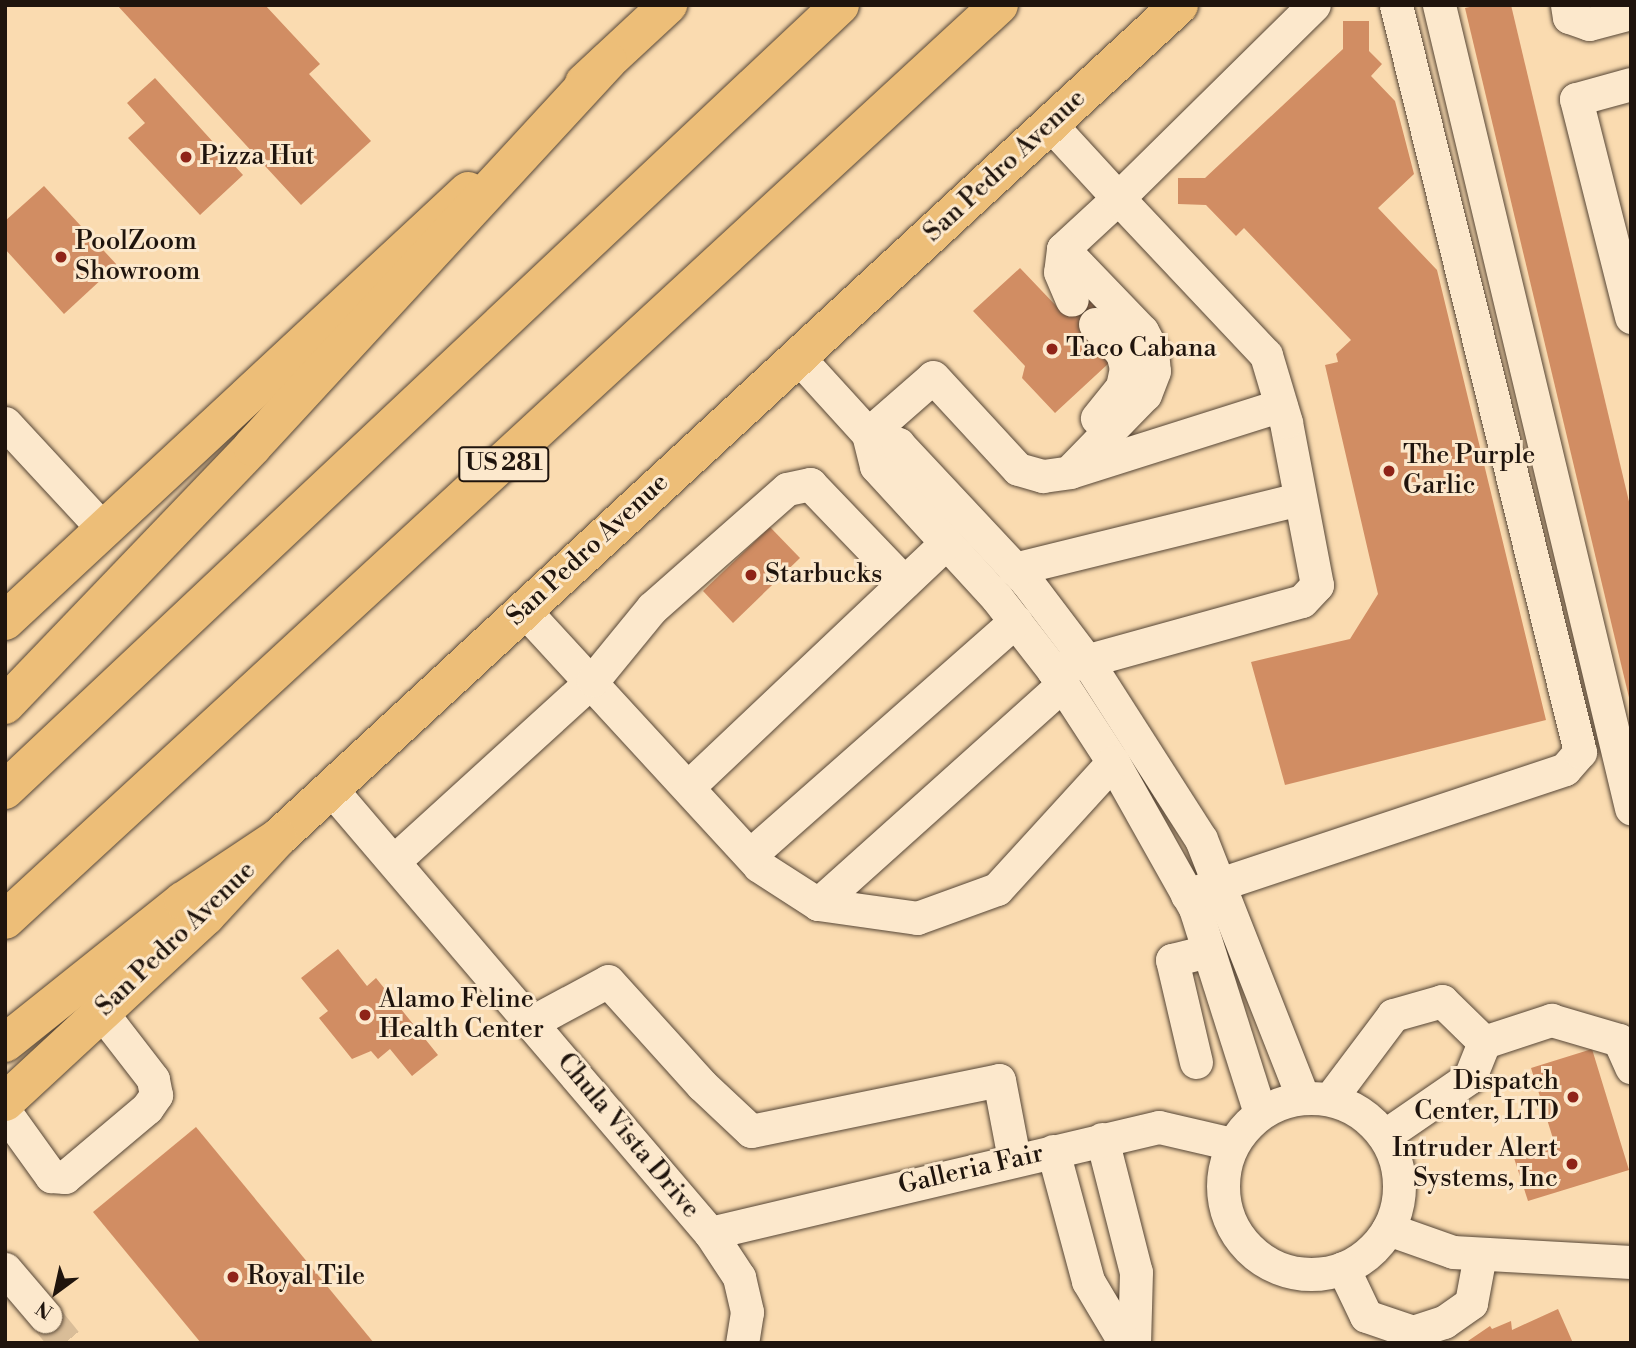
<!DOCTYPE html>
<html>
<head>
<meta charset="utf-8">
<style>
  body { margin:0 }
  #map { position:relative; width:1636px; height:1348px; overflow:hidden; background:#fadbb0; font-family:"Libre Bodoni",serif }
  div>[style] { position:absolute }
  .building>* { inset:0; background:#d18d63 }
  .minor-tunnel>* { height:33px; margin-top:-16.5px; transform-origin:0; background:repeating-linear-gradient(90deg,#d9bd98 0 33px,transparent 0 50px) }
  .roads { filter:drop-shadow(0 0 2px #564636) drop-shadow(0 0 2px #564636) }
  .minor>* { height:33px; margin:-16.5px; padding:0 16.5px; transform-origin:16.5px; border-radius:16.5px; background:#fce8cc }
  .minor>.ring { margin:-16.5px; padding:0; box-sizing:content-box; background:none; border:33px solid #fce8cc; border-radius:50% }
  .major>* { height:38px; margin:-19px; padding:0 19px; transform-origin:19px; border-radius:19px; background:#edbe78 }
  .highway>* { height:38px; margin:-19px; padding:0 19px; transform-origin:19px; border-radius:19px; background:#edbe78 }
  .dots>* { width:19px; height:19px; translate:-50% -50%; box-sizing:border-box; border:4px solid #fce8cc; border-radius:50% }
  span { translate:-50% -50%; white-space:nowrap; text-align:center; line-height:1.15; -webkit-text-stroke:6px #fce8cc; paint-order:stroke }
  .shield-label span { padding:2px 5px; background:#fce8cc; border:2px solid; border-radius:5px; -webkit-text-stroke-width:0 }
  .shield-label { font-size:24px; color:#1f140d; font-weight:700 }
  .poi-label { font-size:26px; color:#1f140d }
  .left { translate:0 -50%; text-align:left }
  .right { translate:-100% -50%; text-align:right }
  .street-label { font-size:26px; color:#1f140d }
  .frame { position:absolute; inset:0; border:7px solid #1f140d; pointer-events:none }
  .north { position:absolute; left:21px; top:1257px; width:70px; height:70px; -webkit-text-stroke:5px #fce8cc; paint-order:stroke; rotate:213deg; font-size:19px; font-weight:700; line-height:28px; text-align:center; color:#1f140d }
  .north::after { content:''; display:block; margin:auto; width:24px; height:32px; background:#1f140d; clip-path:polygon(50% 0,100% 100%,50% 72%,0 100%) }
</style>
</head>
<body>
<div id="map">
  <div class="building">
    <div style="clip-path:polygon(117px 5px,265px 5px,320px 64px,309px 74px,371px 141px,301px 205px)"></div>
    <div style="clip-path:polygon(1479px 5px,1511px 5px,1631px 510px,1631px 706px,1465px 8px)"></div>
    <div style="clip-path:polygon(1343px 21px,1369px 21px,1369px 51px,1382px 64px,1371px 76px,1395px 101px,1414px 174px,1378px 208px,1437px 270px,1546px 720px,1285px 785px,1251px 662px,1350px 639px,1378px 594px,1325px 365px,1338px 362px,1336px 354px,1351px 340px,1244px 228px,1236px 236px,1206px 205px,1178px 204px,1178px 178px,1205px 178px,1343px 49px)"></div>
    <div style="clip-path:polygon(155px 78px,243px 175px,200px 215px,128px 138px,145px 123px,127px 103px)"></div>
    <div style="clip-path:polygon(44px 186px,117px 265px,64px 314px,5px 249px,5px 221px)"></div>
    <div style="clip-path:polygon(1020px 268px,1061px 311px,1081px 292px,1104px 316px,1109px 363px,1055px 413px,1022px 378px,1025px 366px,973px 311px)"></div>
    <div style="clip-path:polygon(770px 527px,800px 558px,733px 623px,703px 591px)"></div>
    <div style="clip-path:polygon(338px 949px,367px 986px,376px 978px,438px 1055px,412px 1076px,390px 1049px,378px 1059px,371px 1051px,352px 1059px,319px 1018px,328px 1011px,301px 978px)"></div>
    <div style="clip-path:polygon(1592px 1049px,1629px 1170px,1528px 1201px,1514px 1158px,1555px 1145px,1531px 1068px)"></div>
    <div style="clip-path:polygon(196px 1127px,374px 1343px,201px 1343px,93px 1212px)"></div>
    <div style="clip-path:polygon(1558px 1309px,1573px 1343px,1465px 1343px,1490px 1326px,1492px 1329px,1511px 1321px,1512px 1330px)"></div>
  </div>
  <div class="minor-tunnel">
    <div style="left:45px;top:1316px;width:35px;rotate:51deg"></div>
  </div>
  <div class="roads">
    <div class="minor">
      <div style="left:1439px;top:5px;width:826px;rotate:76.55deg"></div>
      <div style="left:1567px;top:5px;width:12px;rotate:81deg"></div>
      <div style="left:1569px;top:17px;width:21px;rotate:19deg"></div>
      <div style="left:1589px;top:24px;width:43px;rotate:-14.7deg"></div>
      <div style="left:1631px;top:84px;width:57px;rotate:164.7deg"></div>
      <div style="left:1576px;top:99px;width:225px;rotate:75.8deg"></div>
      <div style="left:1050px;top:124px;width:100px;rotate:47.4deg"></div>
      <div style="left:1118px;top:198px;width:75px;rotate:137.2deg"></div>
      <div style="left:1063px;top:249px;width:114px;rotate:46.1deg"></div>
      <div style="left:1142px;top:331px;width:21px;rotate:62deg"></div>
      <div style="left:1152px;top:350px;width:21px;rotate:85deg"></div>
      <div style="left:1154px;top:371px;width:25px;rotate:111deg"></div>
      <div style="left:1145px;top:394px;width:103px;rotate:134.2deg"></div>
      <div style="left:1063px;top:249px;width:23px;rotate:97deg"></div>
      <div style="left:1060px;top:272px;width:30px;rotate:67deg"></div>
      <div style="left:1095px;top:324px;width:40px;rotate:47deg"></div>
      <div style="left:1122px;top:353px;width:16px;rotate:75deg"></div>
      <div style="left:1126px;top:368px;width:19px;rotate:102deg"></div>
      <div style="left:1122px;top:387px;width:40px;rotate:129deg"></div>
      <div style="left:798px;top:357px;width:104px;rotate:47.7deg"></div>
      <div style="left:868px;top:434px;width:33px;rotate:76deg"></div>
      <div style="left:876px;top:466px;width:179px;rotate:47.5deg"></div>
      <div style="left:997px;top:598px;width:91px;rotate:52.1deg"></div>
      <div style="left:1053px;top:670px;width:110px;rotate:56.9deg"></div>
      <div style="left:1113px;top:762px;width:167px;rotate:60.7deg"></div>
      <div style="left:1195px;top:908px;width:215px;rotate:72.4deg"></div>
      <div style="left:5px;top:423px;width:144px;rotate:47.2deg"></div>
      <div style="left:868px;top:434px;width:32px;rotate:18deg"></div>
      <div style="left:898px;top:444px;width:189px;rotate:46.9deg"></div>
      <div style="left:1027px;top:582px;width:99px;rotate:52.8deg"></div>
      <div style="left:1087px;top:661px;width:211px;rotate:57.4deg"></div>
      <div style="left:1201px;top:839px;width:278px;rotate:68.5deg"></div>
      <div style="left:868px;top:434px;width:86px;rotate:-41.2deg"></div>
      <div style="left:933px;top:377px;width:125px;rotate:47.3deg"></div>
      <div style="left:1018px;top:469px;width:26px;rotate:16deg"></div>
      <div style="left:1043px;top:476px;width:27px;rotate:-8deg"></div>
      <div style="left:1070px;top:472px;width:221px;rotate:-17.6deg"></div>
      <div style="left:1014px;top:569px;width:294px;rotate:-13.8deg"></div>
      <div style="left:523px;top:609px;width:349px;rotate:47.4deg"></div>
      <div style="left:759px;top:866px;width:70px;rotate:32.8deg"></div>
      <div style="left:818px;top:904px;width:100px;rotate:8deg"></div>
      <div style="left:917px;top:918px;width:85px;rotate:-19.9deg"></div>
      <div style="left:997px;top:889px;width:172px;rotate:-47.6deg"></div>
      <div style="left:1053px;top:670px;width:258px;rotate:-15.5deg"></div>
      <div style="left:1302px;top:601px;width:22px;rotate:-47deg"></div>
      <div style="left:1317px;top:585px;width:166px;rotate:-100.8deg"></div>
      <div style="left:1286px;top:422px;width:70px;rotate:-106.6deg"></div>
      <div style="left:1266px;top:355px;width:216px;rotate:-133.3deg"></div>
      <div style="left:1118px;top:198px;width:275px;rotate:-44.6deg"></div>
      <div style="left:688px;top:787px;width:355px;rotate:-43.4deg"></div>
      <div style="left:331px;top:789px;width:584px;rotate:49.52deg"></div>
      <div style="left:710px;top:1233px;width:53px;rotate:56.6deg"></div>
      <div style="left:739px;top:1277px;width:36px;rotate:77deg"></div>
      <div style="left:747px;top:1312px;width:31px;rotate:99deg"></div>
      <div style="left:750px;top:855px;width:354px;rotate:-41.4deg"></div>
      <div style="left:395px;top:860px;width:268px;rotate:-42.3deg"></div>
      <div style="left:593px;top:680px;width:93px;rotate:-50.7deg"></div>
      <div style="left:652px;top:608px;width:180px;rotate:-41.4deg"></div>
      <div style="left:787px;top:489px;width:24px;rotate:-12deg"></div>
      <div style="left:810px;top:484px;width:136px;rotate:46.2deg"></div>
      <div style="left:1187px;top:895px;width:398px;rotate:-18.4deg"></div>
      <div style="left:1565px;top:769px;width:23px;rotate:-49deg"></div>
      <div style="left:1580px;top:752px;width:769px;rotate:-103.84deg"></div>
      <div style="left:818px;top:904px;width:328px;rotate:-41.9deg"></div>
      <div style="left:532px;top:1022px;width:86px;rotate:-28.3deg"></div>
      <div style="left:608px;top:981px;width:140px;rotate:47.9deg"></div>
      <div style="left:702px;top:1085px;width:67px;rotate:43.2deg"></div>
      <div style="left:751px;top:1131px;width:253px;rotate:-11.6deg"></div>
      <div style="left:999px;top:1080px;width:80px;rotate:79.2deg"></div>
      <div style="left:1196px;top:1062px;width:105px;rotate:-103.2deg"></div>
      <div style="left:1172px;top:960px;width:37px;rotate:-14deg"></div>
      <div class="ring" style="left:1223px;top:1098px;width:143px;height:143px"></div>
      <div style="left:1330px;top:1099px;width:105px;rotate:-53.1deg"></div>
      <div style="left:1393px;top:1015px;width:51px;rotate:-15.9deg"></div>
      <div style="left:1442px;top:1001px;width:59px;rotate:44.3deg"></div>
      <div style="left:5px;top:1112px;width:79px;rotate:54.3deg"></div>
      <div style="left:51px;top:1176px;width:14px;rotate:4deg"></div>
      <div style="left:65px;top:1177px;width:107px;rotate:-40.1deg"></div>
      <div style="left:147px;top:1108px;width:16px;rotate:-55deg"></div>
      <div style="left:156px;top:1095px;width:16px;rotate:-101deg"></div>
      <div style="left:153px;top:1079px;width:83px;rotate:-127.7deg"></div>
      <div style="left:1384px;top:1136px;width:104px;rotate:-34.5deg"></div>
      <div style="left:1470px;top:1077px;width:38px;rotate:-68deg"></div>
      <div style="left:1484px;top:1042px;width:71px;rotate:-18.2deg"></div>
      <div style="left:1551px;top:1020px;width:71px;rotate:16.4deg"></div>
      <div style="left:1619px;top:1040px;width:30px;rotate:66deg"></div>
      <div style="left:1102px;top:1139px;width:137px;rotate:75.7deg"></div>
      <div style="left:1136px;top:1272px;width:71px;rotate:91.6deg"></div>
      <div style="left:1053px;top:1151px;width:135px;rotate:74.9deg"></div>
      <div style="left:1088px;top:1281px;width:72px;rotate:59.2deg"></div>
      <div style="left:1388px;top:1229px;width:69px;rotate:19.5deg"></div>
      <div style="left:1453px;top:1252px;width:178px;rotate:3.2deg"></div>
      <div style="left:710px;top:1233px;width:461px;rotate:-13.3deg"></div>
      <div style="left:1159px;top:1127px;width:75px;rotate:13.1deg"></div>
      <div style="left:1343px;top:1268px;width:53px;rotate:64.4deg"></div>
      <div style="left:1366px;top:1316px;width:50px;rotate:18.8deg"></div>
      <div style="left:1413px;top:1332px;width:33px;rotate:-18deg"></div>
      <div style="left:1444px;top:1322px;width:33px;rotate:-35deg"></div>
      <div style="left:1471px;top:1303px;width:49px;rotate:-79.4deg"></div>
      <div style="left:5px;top:1269px;width:62px;rotate:49.6deg"></div>
    </div>
    <div class="major">
      <div style="left:584px;top:83px;width:115px;rotate:-42.9deg"></div>
      <div style="left:5px;top:621px;width:632px;rotate:-42.88deg"></div>
      <div style="left:5px;top:1102px;width:274px;rotate:-42.8deg"></div>
      <div style="left:206px;top:916px;width:106px;rotate:-47.3deg"></div>
      <div style="left:278px;top:838px;width:1227px;rotate:-42.75deg"></div>
    </div>
    <div class="highway">
      <div style="left:5px;top:705px;width:357px;rotate:-46.2deg"></div>
      <div style="left:252px;top:447px;width:525px;rotate:-47.32deg"></div>
      <div style="left:5px;top:790px;width:1146px;rotate:-43.23deg"></div>
      <div style="left:5px;top:920px;width:1351px;rotate:-42.63deg"></div>
      <div style="left:5px;top:1043px;width:228px;rotate:-38.6deg"></div>
      <div style="left:183px;top:901px;width:114px;rotate:-33.6deg"></div>
    </div>
  </div>
  <div class="dots">
    <div style="left:186px;top:157px;background:#8f2418"></div>
    <div style="left:61px;top:257px;background:#8f2418"></div>
    <div style="left:1052px;top:349px;background:#8f2418"></div>
    <div style="left:1389px;top:471px;background:#8f2418"></div>
    <div style="left:751px;top:575px;background:#8f2418"></div>
    <div style="left:365px;top:1015px;background:#8f2418"></div>
    <div style="left:1573px;top:1097px;background:#8f2418"></div>
    <div style="left:1572px;top:1164px;background:#8f2418"></div>
    <div style="left:233px;top:1277px;background:#8f2418"></div>
  </div>
  <div class="shield-label">
    <span style="left:504px;top:464px">US 281</span>
  </div>
  <div class="poi-label">
    <span class="left" style="left:200px;top:157px">Pizza Hut</span>
    <span class="left" style="left:75px;top:257px">PoolZoom<br>Showroom</span>
    <span class="left" style="left:1066px;top:349px">Taco Cabana</span>
    <span class="left" style="left:1403px;top:471px">The Purple<br>Garlic</span>
    <span class="left" style="left:765px;top:575px">Starbucks</span>
    <span class="left" style="left:379px;top:1015px">Alamo Feline<br>Health Center</span>
    <span class="right" style="left:1559px;top:1097px">Dispatch<br>Center, LTD</span>
    <span class="right" style="left:1558px;top:1164px">Intruder Alert<br>Systems, Inc</span>
    <span class="left" style="left:247px;top:1277px">Royal Tile</span>
  </div>
  <div class="street-label">
    <span style="left:1005px;top:166px;rotate:-43deg">San Pedro Avenue</span>
    <span style="left:588px;top:550px;rotate:-43deg">San Pedro Avenue</span>
    <span style="left:176px;top:939px;rotate:-44deg">San Pedro Avenue</span>
    <span style="left:628px;top:1136px;rotate:50deg">Chula Vista Drive</span>
    <span style="left:971px;top:1170px;rotate:-13deg">Galleria Fair</span>
  </div>
  <div class="frame"></div>
  <div class="north">N</div>
</div>
</body>
</html>
